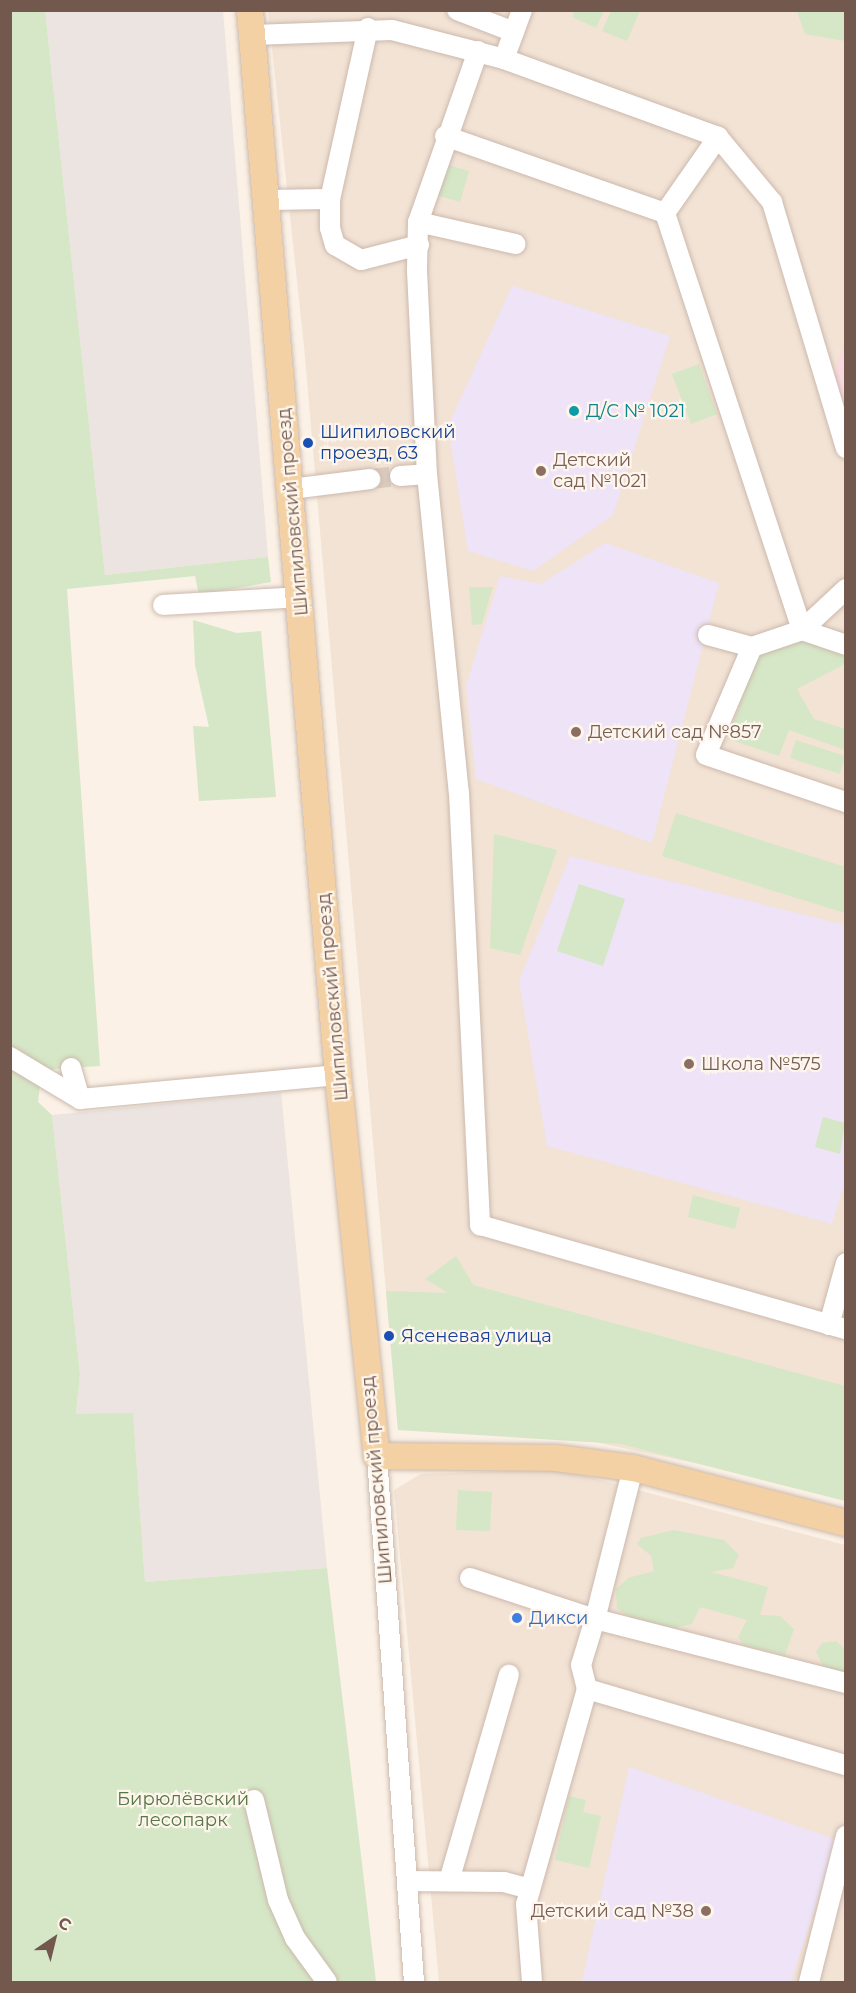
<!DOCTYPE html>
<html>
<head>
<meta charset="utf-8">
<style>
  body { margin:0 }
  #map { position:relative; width:856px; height:1993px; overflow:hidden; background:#fbf1e6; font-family:Montserrat,sans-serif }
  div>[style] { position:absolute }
  .residential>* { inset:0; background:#f2e3d5 }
  .industrial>* { inset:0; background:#ebe4e0 }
  .education>* { inset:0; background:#eee3f7 }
  .medical>* { inset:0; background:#f8dae0 }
  .green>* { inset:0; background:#d5e7c6 }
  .minor-tunnel>* { height:20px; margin-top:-10px; transform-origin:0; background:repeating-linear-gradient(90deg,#d9cbc0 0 20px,transparent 0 30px) }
  .roads { filter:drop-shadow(0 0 2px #ccb9ad) drop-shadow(0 0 2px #ccb9ad) }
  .minor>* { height:20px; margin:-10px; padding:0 10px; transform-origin:10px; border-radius:10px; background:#fff }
  .major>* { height:26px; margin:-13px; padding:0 13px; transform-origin:13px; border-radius:13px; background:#f4d1a4 }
  .dots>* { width:16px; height:16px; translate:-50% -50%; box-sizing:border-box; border:3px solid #fef6ec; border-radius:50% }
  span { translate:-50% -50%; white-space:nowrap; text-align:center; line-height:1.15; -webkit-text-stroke:4.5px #fef6ec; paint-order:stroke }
  .culture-label { font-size:18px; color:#0d838f }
  .left { translate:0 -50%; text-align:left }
  .transit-label { font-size:18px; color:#164399 }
  .education-label { font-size:18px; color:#785e54 }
  .right { translate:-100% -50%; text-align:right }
  .street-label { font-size:18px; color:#72584d }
  .shop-label { font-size:18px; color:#366cbe }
  .park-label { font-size:18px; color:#577746 }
  .frame { position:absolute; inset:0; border:12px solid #72584d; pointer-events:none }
  .north { position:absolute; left:24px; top:1909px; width:60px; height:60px; -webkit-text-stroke:4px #fef6ec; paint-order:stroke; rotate:35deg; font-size:16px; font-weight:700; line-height:24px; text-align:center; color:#72584d }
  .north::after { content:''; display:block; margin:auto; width:21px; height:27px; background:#72584d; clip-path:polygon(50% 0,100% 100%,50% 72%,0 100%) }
</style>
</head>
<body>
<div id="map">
  <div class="residential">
    <div style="clip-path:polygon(268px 11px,845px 11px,845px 1495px,557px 1434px,398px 1430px,304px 346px)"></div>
    <div style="clip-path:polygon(559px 1469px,845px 1545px,845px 1982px,439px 1982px,394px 1490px,421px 1474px)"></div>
  </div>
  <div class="industrial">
    <div style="clip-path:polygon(45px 11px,223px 11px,268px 557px,105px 575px)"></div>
    <div style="clip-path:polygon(281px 1092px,327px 1568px,145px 1582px,133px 1413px,76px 1415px,80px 1374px,52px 1115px)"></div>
  </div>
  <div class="education">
    <div style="clip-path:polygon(512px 286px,670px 336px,613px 515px,533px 571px,468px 551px,448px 426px)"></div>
    <div style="clip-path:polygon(605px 543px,719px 583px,652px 843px,476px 779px,466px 686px,500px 576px,541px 584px)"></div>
    <div style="clip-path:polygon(570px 856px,845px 925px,846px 1177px,832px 1224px,547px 1146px,519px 981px)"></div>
    <div style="clip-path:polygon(629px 1767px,837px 1840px,791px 1982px,582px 1982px)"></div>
  </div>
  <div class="medical">
    <div style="clip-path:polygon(845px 336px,846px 336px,845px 411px,834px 375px)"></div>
  </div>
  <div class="green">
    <div style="clip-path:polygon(45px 10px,105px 575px,268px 557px,271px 582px,199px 595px,195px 576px,67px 589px,100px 1066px,54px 1069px,41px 1078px,38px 1102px,52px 1115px,80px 1374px,76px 1414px,133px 1413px,145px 1582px,327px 1568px,376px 1982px,11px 1982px,10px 11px)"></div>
    <div style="clip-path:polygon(574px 11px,574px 10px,604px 11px,596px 28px,572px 17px)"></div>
    <div style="clip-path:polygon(611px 11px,640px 11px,627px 41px,602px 31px)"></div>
    <div style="clip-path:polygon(797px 11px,845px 11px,845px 41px,805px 34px)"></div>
    <div style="clip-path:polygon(445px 164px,469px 171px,460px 202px,436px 195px)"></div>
    <div style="clip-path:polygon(699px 364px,717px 414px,691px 424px,672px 374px)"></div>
    <div style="clip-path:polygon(469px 587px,493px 587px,482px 624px,472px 625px)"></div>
    <div style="clip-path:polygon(193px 620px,237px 633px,261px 631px,276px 797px,199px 801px,193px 726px,209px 727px,195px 665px)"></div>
    <div style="clip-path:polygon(802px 638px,845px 657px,845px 664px,797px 689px,814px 719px,845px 729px,845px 750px,789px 730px,779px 756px,728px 739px,756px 656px)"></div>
    <div style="clip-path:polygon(796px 740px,845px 756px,840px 774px,790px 758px)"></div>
    <div style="clip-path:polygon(676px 813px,845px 867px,845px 913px,662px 856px)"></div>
    <div style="clip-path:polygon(494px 834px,557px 850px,520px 955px,490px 948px)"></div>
    <div style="clip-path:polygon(579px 884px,625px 899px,603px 966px,557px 951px)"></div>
    <div style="clip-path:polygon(823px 1117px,845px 1123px,840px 1154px,815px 1147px)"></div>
    <div style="clip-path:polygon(693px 1195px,740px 1208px,735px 1229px,688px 1217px)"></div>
    <div style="clip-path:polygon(456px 1256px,473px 1285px,845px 1386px,845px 1501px,621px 1444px,398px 1430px,386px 1291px,448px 1293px,425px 1279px)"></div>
    <div style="clip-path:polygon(458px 1490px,492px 1492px,490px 1531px,456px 1530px)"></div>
    <div style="clip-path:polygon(674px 1530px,724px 1540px,739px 1555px,733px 1568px,711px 1572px,768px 1587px,760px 1615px,780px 1616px,794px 1629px,785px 1655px,744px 1645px,738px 1637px,747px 1620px,700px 1607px,692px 1624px,665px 1630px,632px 1619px,617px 1608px,616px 1589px,628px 1578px,654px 1571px,651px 1556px,637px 1544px,641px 1538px)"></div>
    <div style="clip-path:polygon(836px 1641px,845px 1649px,845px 1678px,824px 1668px,816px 1652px,822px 1643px)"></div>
    <div style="clip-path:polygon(569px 1796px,586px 1800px,583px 1812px,601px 1816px,589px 1868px,555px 1860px)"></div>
  </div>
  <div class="minor-tunnel">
    <div style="left:370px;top:479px;width:30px;rotate:-6deg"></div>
  </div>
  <div class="roads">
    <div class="minor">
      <div style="left:457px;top:10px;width:61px;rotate:21.1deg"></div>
      <div style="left:368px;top:28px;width:175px;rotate:102.5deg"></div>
      <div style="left:330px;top:199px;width:29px;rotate:90deg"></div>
      <div style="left:330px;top:228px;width:18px;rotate:74deg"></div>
      <div style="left:335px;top:245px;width:30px;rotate:30deg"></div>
      <div style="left:361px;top:260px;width:60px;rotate:-14.5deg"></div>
      <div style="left:253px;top:35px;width:139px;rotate:-2.1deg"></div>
      <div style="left:392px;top:30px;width:116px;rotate:14.5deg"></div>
      <div style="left:504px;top:59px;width:228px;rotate:20deg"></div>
      <div style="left:718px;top:137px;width:85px;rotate:50.3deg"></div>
      <div style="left:772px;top:202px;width:257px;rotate:73.3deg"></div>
      <div style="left:478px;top:51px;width:181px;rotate:109.3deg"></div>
      <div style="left:418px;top:222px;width:49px;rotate:91.2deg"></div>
      <div style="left:417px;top:271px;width:203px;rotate:87.2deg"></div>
      <div style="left:427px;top:474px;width:321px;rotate:84.3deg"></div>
      <div style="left:459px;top:793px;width:433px;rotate:87.2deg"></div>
      <div style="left:480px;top:1225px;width:380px;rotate:15.9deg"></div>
      <div style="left:504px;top:59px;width:52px;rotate:-69.8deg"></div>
      <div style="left:445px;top:136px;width:233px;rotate:19.3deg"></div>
      <div style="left:665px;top:213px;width:439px;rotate:71.8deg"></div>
      <div style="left:802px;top:630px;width:46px;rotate:18.8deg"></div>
      <div style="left:265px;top:200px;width:65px;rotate:-0.9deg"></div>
      <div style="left:665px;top:213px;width:93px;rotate:-55.1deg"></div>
      <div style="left:418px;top:222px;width:100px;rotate:12.7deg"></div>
      <div style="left:400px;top:476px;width:27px;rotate:-4deg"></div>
      <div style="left:291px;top:489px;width:80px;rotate:-7.2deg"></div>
      <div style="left:163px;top:605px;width:138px;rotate:-3.3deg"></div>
      <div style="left:708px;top:635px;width:46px;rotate:15.3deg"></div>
      <div style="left:752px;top:647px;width:53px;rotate:-18.8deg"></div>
      <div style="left:802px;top:630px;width:60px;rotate:-43deg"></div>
      <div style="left:752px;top:647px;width:117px;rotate:113.1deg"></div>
      <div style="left:706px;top:755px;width:148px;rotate:18.6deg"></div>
      <div style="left:10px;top:1057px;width:82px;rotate:31deg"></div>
      <div style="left:80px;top:1099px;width:259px;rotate:-5.3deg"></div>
      <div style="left:71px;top:1068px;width:32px;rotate:74deg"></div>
      <div style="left:829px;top:1325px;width:64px;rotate:-74.7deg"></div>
      <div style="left:377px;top:1456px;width:527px;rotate:85.98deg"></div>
      <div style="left:633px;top:1468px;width:156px;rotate:104.1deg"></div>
      <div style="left:595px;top:1619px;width:259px;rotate:14.3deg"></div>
      <div style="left:470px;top:1578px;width:132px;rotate:18.2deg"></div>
      <div style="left:595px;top:1619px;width:48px;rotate:106.9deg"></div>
      <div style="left:581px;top:1665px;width:25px;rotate:76deg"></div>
      <div style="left:587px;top:1689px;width:223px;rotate:105.8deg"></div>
      <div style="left:526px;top:1904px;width:78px;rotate:85.6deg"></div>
      <div style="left:587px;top:1689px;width:270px;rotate:16.4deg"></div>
      <div style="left:254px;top:1800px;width:103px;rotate:76.5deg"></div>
      <div style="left:278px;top:1900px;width:42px;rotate:65.9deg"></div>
      <div style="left:295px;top:1938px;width:54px;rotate:54deg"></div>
      <div style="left:407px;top:1881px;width:97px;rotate:0.6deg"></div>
      <div style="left:504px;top:1882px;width:27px;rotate:15deg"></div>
      <div style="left:449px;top:1881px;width:215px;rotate:-73.8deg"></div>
      <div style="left:809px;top:1982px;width:151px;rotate:-75.8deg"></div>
    </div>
    <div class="major">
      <div style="left:250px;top:10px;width:1069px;rotate:85.28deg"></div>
      <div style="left:338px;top:1075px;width:383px;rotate:84.2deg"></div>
      <div style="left:377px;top:1456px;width:179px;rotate:0.6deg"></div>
      <div style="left:556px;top:1458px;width:78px;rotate:7.4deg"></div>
      <div style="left:633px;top:1468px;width:220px;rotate:14.5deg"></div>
    </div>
  </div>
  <div class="dots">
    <div style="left:574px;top:411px;background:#0f9aa8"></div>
    <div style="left:308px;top:443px;background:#1a4fb4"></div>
    <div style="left:541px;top:471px;background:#8d6e63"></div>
    <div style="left:576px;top:732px;background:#8d6e63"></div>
    <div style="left:689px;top:1064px;background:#8d6e63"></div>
    <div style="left:389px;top:1336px;background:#1a4fb4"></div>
    <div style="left:517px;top:1618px;background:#3f7fe0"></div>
    <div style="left:706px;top:1911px;background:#8d6e63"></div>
  </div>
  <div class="culture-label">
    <span class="left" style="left:586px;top:411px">Д/C № 1021</span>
  </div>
  <div class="transit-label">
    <span class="left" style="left:320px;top:443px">Шипиловский<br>проезд, 63</span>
    <span class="left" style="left:401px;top:1336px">Ясеневая улица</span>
  </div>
  <div class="education-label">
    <span class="left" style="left:553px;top:471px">Детский<br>сад №1021</span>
    <span class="left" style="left:588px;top:732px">Детский сад №857</span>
    <span class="left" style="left:701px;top:1064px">Школа №575</span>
    <span class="right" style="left:694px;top:1911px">Детский сад №38</span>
  </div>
  <div class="street-label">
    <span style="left:293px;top:512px;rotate:-95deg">Шипиловский проезд</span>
    <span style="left:333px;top:997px;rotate:-95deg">Шипиловский проезд</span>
    <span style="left:377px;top:1480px;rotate:-95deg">Шипиловский проезд</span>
  </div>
  <div class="shop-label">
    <span class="left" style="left:529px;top:1618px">Дикси</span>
  </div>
  <div class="park-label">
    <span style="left:183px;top:1810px">Бирюлёвский<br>лесопарк</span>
  </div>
  <div class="frame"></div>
  <div class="north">С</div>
</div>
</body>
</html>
